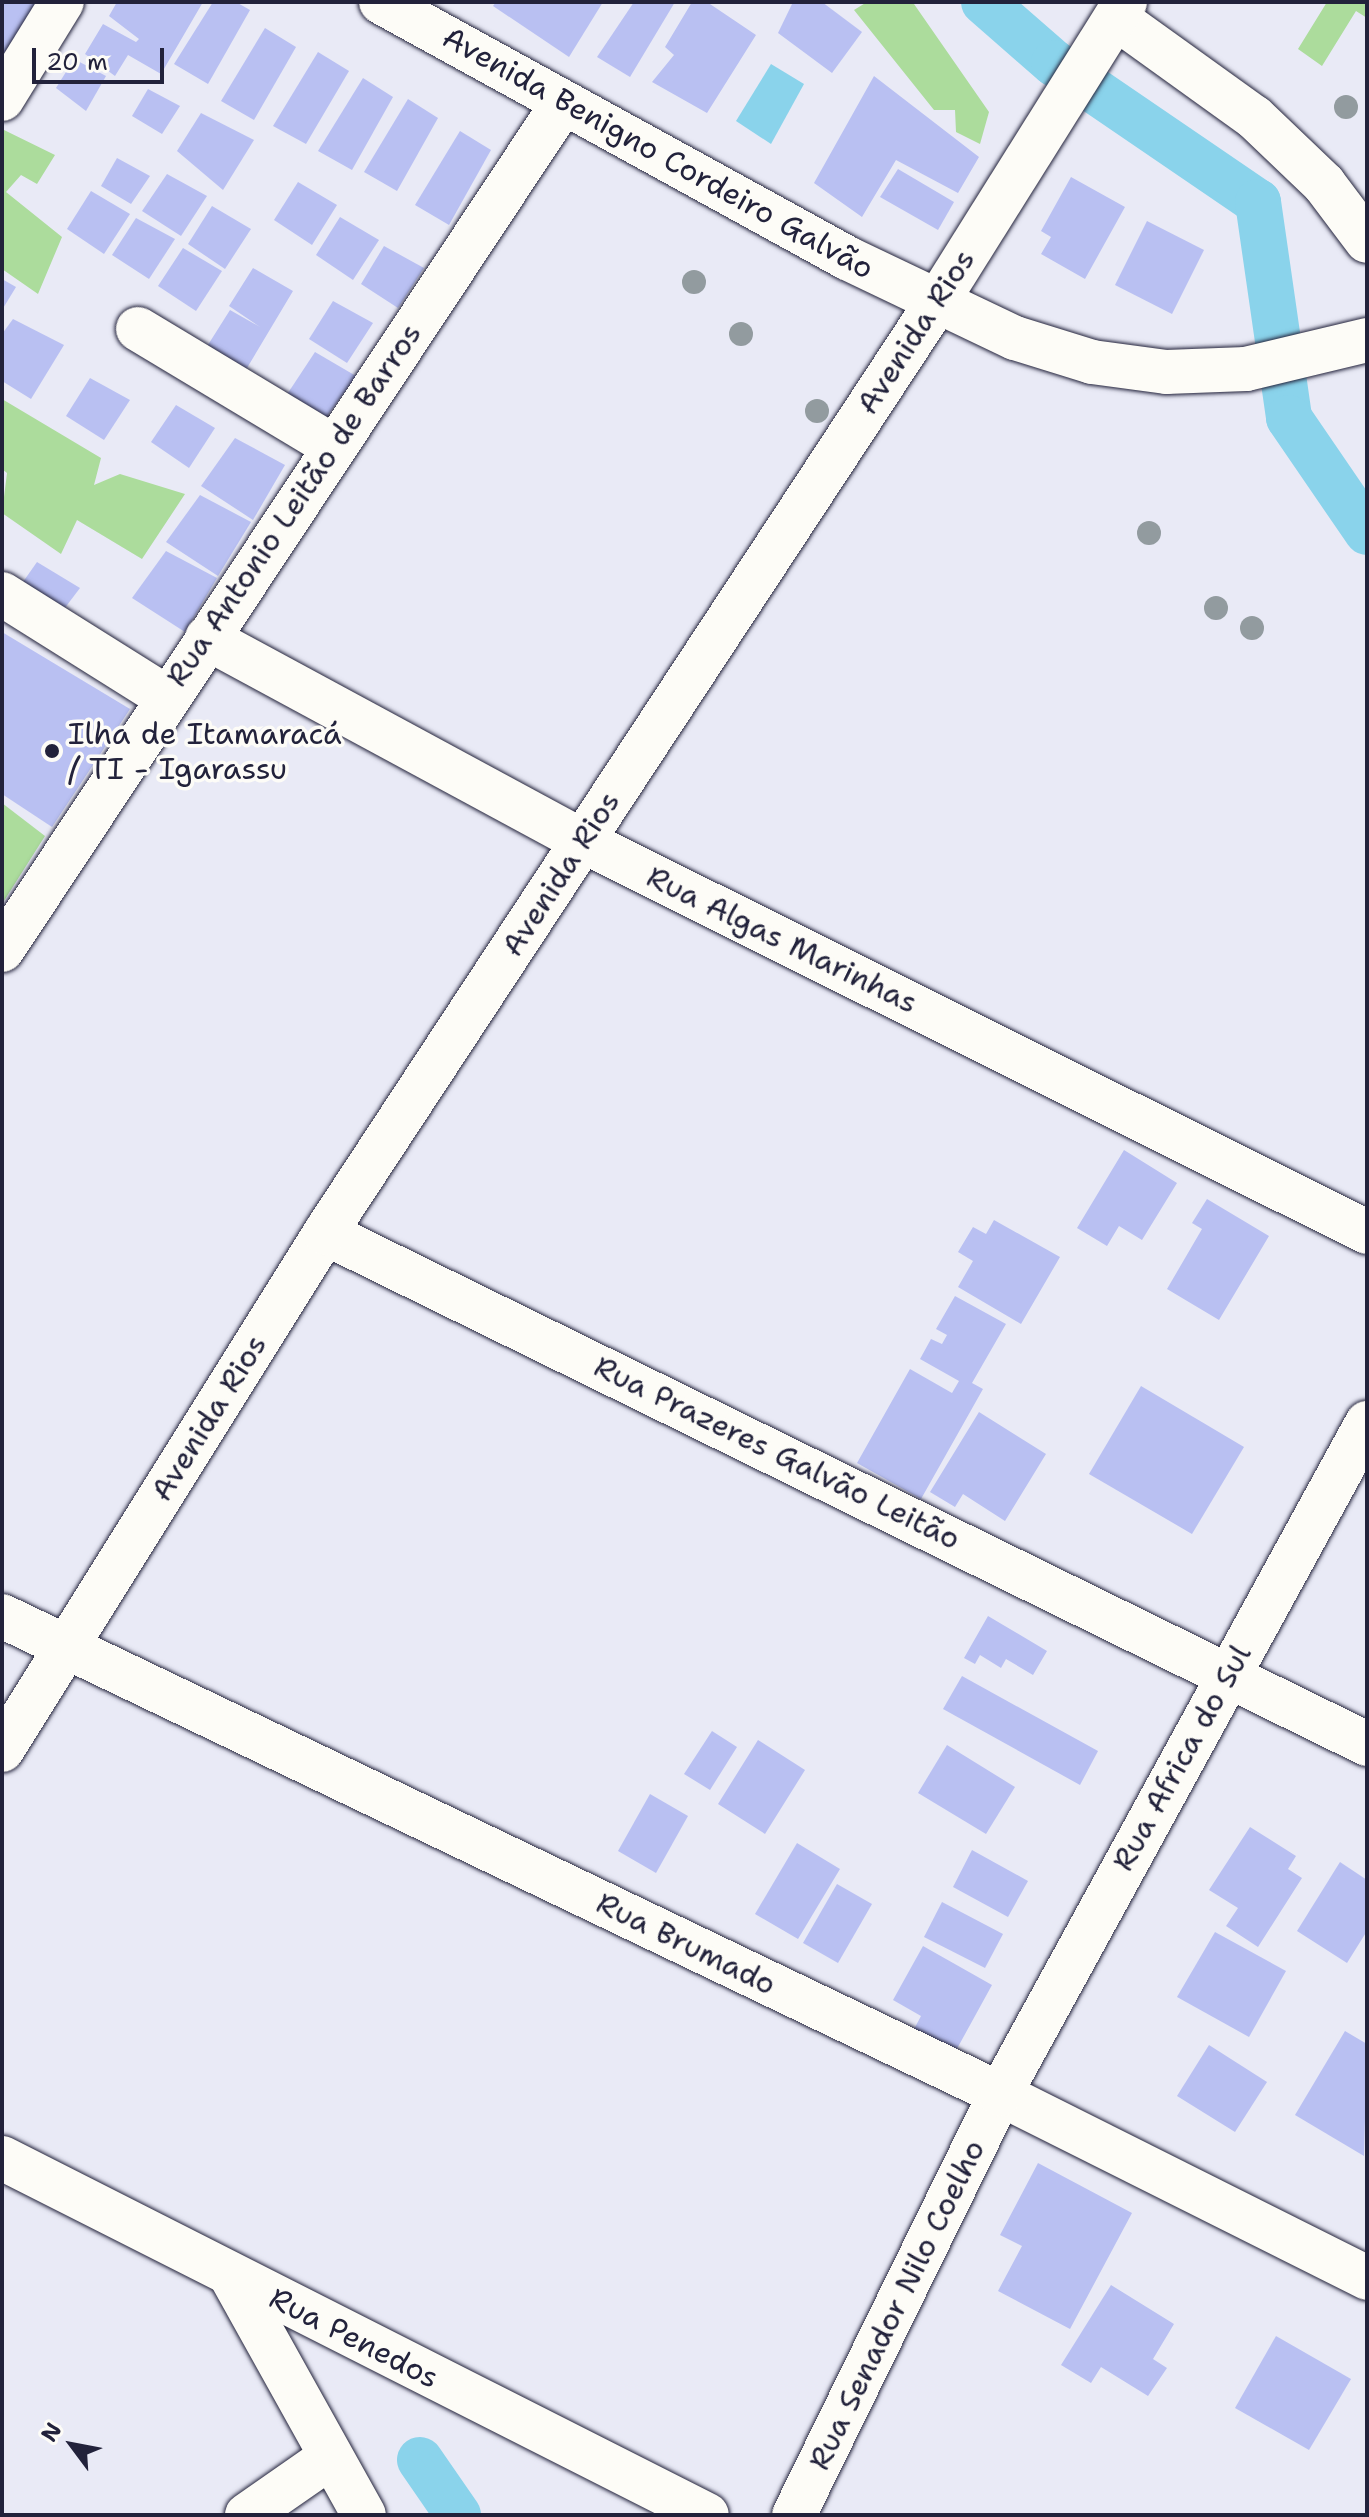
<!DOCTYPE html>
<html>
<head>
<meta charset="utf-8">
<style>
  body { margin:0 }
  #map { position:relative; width:1369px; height:2517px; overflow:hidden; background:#e9eaf6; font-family:"Shantell Sans",sans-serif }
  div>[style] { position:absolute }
  .green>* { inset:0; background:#acdc9c }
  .water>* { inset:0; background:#8ad3eb }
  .canal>* { height:46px; margin:-23px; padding:0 23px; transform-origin:23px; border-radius:23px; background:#8ad3eb }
  .building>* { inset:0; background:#b9c0f2 }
  .roads { filter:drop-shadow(0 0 2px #22223b) drop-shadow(0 0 2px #22223b) }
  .street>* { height:44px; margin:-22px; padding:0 22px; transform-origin:22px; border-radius:22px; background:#fdfcf7 }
  .primary>* { height:44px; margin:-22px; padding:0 22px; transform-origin:22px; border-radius:22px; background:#fdfcf7 }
  .trees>* { width:24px; height:24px; margin:-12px; border-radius:50%; background:#929b9f }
  .dots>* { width:22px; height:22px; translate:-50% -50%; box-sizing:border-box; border:4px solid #fdfcf7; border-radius:50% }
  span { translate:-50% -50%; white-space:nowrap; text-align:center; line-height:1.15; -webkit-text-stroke:7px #fdfcf7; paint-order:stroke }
  .street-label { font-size:30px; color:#22223b }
  .poi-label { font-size:30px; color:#22223b }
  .left { translate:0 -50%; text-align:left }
  .frame { position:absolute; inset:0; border:4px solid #22223b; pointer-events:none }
  .north { position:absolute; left:32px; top:2405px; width:80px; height:80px; -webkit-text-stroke:6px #fdfcf7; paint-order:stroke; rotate:302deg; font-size:22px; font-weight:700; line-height:32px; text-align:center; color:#22223b }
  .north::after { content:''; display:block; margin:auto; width:28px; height:36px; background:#22223b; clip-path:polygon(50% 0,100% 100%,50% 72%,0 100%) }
  .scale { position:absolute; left:32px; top:48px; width:132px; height:36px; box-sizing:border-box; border:4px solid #22223b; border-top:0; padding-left:10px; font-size:24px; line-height:28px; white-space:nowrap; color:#22223b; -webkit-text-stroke:6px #fdfcf7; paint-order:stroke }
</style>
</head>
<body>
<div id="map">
  <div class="green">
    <div style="clip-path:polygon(867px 2px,914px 4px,989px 112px,980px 144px,956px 132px,955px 110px,934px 110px,854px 10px)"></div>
    <div style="clip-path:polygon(1327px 2px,1367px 2px,1367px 18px,1356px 11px,1322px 66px,1298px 49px)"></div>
    <div style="clip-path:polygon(2px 129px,55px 155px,37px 184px,21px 175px,6px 192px,62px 237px,38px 294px,2px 269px)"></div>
    <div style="clip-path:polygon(2px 399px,101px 458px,94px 485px,120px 474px,185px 494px,142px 559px,77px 520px,61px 554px,2px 513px,7px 473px,2px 469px)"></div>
    <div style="clip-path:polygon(2px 803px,45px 836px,2px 904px)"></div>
  </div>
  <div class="water">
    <div style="clip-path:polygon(771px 64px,804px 84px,771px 144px,736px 121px)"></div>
  </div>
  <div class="canal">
    <div style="left:984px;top:2px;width:93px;rotate:41.1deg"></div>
    <div style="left:1054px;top:63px;width:247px;rotate:34.3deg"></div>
    <div style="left:1258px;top:202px;width:218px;rotate:81.8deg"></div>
    <div style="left:1289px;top:418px;width:138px;rotate:55.6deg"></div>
    <div style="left:420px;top:2460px;width:67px;rotate:55.4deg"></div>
  </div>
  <div class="building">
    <div style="clip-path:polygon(2px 2px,49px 2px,2px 65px)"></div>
    <div style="clip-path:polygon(117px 2px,159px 4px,203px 2px,161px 74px,128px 55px,115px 76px,85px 54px,103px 24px,136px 42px,139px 39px,109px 16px)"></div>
    <div style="clip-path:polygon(213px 2px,236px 2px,250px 10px,208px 84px,174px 64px)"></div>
    <div style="clip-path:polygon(496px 2px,603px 2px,569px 57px,493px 6px)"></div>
    <div style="clip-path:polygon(634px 2px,675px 2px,630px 77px,597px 57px)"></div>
    <div style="clip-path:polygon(692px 2px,707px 2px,756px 35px,707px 113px,652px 82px,674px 55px,665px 47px)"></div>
    <div style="clip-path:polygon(793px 2px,822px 2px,862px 32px,832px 73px,778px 33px)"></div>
    <div style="clip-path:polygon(265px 28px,296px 47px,254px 120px,221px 101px)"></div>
    <div style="clip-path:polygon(318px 52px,349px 71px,306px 144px,273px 126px)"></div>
    <div style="clip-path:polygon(74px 59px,106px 76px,86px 111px,56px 88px)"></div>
    <div style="clip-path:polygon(874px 76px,979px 157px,958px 193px,896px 160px,862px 217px,814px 183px)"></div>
    <div style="clip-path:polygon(363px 78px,393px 97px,352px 170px,318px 151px)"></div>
    <div style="clip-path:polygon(148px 89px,180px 106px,162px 134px,132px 116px)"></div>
    <div style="clip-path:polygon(408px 99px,438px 118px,397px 191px,364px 172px)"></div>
    <div style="clip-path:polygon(201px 113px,254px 140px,223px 190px,177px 151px)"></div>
    <div style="clip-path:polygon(460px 131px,491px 150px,449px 225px,415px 205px)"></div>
    <div style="clip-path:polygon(117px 158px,150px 176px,131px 204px,101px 186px)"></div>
    <div style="clip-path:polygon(898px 169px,954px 202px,938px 230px,880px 197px)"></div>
    <div style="clip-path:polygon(167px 174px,207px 196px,181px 236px,142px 211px)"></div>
    <div style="clip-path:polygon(1071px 177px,1125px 207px,1085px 279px,1041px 254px,1051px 237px,1041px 231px)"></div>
    <div style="clip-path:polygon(298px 182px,337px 205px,312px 245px,274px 220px)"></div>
    <div style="clip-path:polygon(91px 191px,130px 214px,104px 254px,67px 229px)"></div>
    <div style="clip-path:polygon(212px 206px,251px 229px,225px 269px,188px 244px)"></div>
    <div style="clip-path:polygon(340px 217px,379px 240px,353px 280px,316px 255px)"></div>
    <div style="clip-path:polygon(136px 218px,175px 239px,149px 279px,112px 255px)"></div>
    <div style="clip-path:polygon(1147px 221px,1204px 250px,1172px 314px,1115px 285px)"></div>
    <div style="clip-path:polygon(384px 246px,424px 268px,398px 308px,361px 284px)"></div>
    <div style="clip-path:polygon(183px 248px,222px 271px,196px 311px,158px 286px)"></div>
    <div style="clip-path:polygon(253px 268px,293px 291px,244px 373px,206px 348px,230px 310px,260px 327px,229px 306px)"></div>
    <div style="clip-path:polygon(2px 279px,16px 287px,2px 310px)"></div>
    <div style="clip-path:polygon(333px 301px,373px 323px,347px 363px,309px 339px)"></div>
    <div style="clip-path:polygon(13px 319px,64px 345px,31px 399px,2px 381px,2px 334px)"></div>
    <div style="clip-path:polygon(315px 352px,356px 376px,319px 427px,282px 402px)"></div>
    <div style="clip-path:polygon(90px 378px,130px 400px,104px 440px,66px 416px)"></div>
    <div style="clip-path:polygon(176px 405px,215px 428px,189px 468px,151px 442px)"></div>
    <div style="clip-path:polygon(235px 438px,285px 465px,253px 520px,201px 486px)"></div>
    <div style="clip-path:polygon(200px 495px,251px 522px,218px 576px,166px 542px)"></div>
    <div style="clip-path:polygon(166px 551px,217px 578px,185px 632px,132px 598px)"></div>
    <div style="clip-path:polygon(37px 562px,80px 588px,58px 617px,18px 589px)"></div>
    <div style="clip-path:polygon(2px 632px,130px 709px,52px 827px,2px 794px)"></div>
    <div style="clip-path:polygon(1124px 1150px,1177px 1183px,1142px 1240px,1119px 1226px,1107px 1246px,1077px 1228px)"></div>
    <div style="clip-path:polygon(1207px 1199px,1269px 1236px,1219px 1320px,1167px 1289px,1202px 1229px,1192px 1223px)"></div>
    <div style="clip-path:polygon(994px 1220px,1060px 1257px,1021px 1324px,958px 1287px,973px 1261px,958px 1252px,973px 1227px,986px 1234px)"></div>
    <div style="clip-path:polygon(955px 1296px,1006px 1324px,972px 1383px,983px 1389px,921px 1499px,857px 1463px,910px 1369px,952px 1393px,959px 1381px,920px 1359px,931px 1339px,942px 1344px,947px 1335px,936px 1329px)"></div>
    <div style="clip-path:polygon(1141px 1386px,1244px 1447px,1192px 1534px,1089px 1474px)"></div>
    <div style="clip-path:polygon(979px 1412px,1046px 1454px,1005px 1521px,963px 1494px,955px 1507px,930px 1492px)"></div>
    <div style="clip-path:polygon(988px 1616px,1047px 1651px,1033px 1675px,1006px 1659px,1001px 1668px,980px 1655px,975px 1664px,964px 1658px)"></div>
    <div style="clip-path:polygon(962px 1676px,1098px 1751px,1080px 1785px,943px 1709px)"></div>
    <div style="clip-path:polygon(712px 1731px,737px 1747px,710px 1790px,684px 1774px)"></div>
    <div style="clip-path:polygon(758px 1740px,805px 1770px,765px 1834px,718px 1804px)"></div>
    <div style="clip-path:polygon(947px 1745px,1015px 1787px,986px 1834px,918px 1793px)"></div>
    <div style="clip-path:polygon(650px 1794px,688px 1816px,656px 1873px,618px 1851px)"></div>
    <div style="clip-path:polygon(1250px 1827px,1296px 1856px,1288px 1869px,1302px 1878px,1258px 1947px,1226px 1926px,1238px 1908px,1209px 1890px)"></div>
    <div style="clip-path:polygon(797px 1843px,840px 1869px,798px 1939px,755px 1914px)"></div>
    <div style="clip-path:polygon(972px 1850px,1028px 1881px,1008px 1917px,953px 1887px)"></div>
    <div style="clip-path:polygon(1340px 1862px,1367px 1880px,1367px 1931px,1347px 1963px,1297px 1931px)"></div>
    <div style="clip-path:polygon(837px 1884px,872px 1904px,838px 1963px,803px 1943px)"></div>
    <div style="clip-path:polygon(942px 1902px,1003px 1934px,985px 1968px,924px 1937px)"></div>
    <div style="clip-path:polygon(1215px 1932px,1286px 1971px,1249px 2037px,1177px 1997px)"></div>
    <div style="clip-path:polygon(923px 1946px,992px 1985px,953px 2056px,912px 2033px,921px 2016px,893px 2000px)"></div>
    <div style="clip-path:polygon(1345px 2031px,1367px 2044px,1364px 2156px,1295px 2115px)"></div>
    <div style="clip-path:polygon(1209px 2045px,1267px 2082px,1235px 2132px,1177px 2096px)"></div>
    <div style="clip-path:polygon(1038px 2163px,1132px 2213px,1070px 2329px,998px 2291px,1022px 2246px,1000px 2235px)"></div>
    <div style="clip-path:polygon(1111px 2285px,1174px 2324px,1153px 2359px,1167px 2368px,1148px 2396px,1101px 2367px,1091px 2383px,1061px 2365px)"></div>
    <div style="clip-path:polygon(1276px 2336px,1351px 2379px,1309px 2450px,1235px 2408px)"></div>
  </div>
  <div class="roads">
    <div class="street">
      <div style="left:1116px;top:18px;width:170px;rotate:35.7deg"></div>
      <div style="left:1254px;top:117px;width:97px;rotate:43.7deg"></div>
      <div style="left:1324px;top:184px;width:71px;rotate:53deg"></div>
      <div style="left:2px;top:99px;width:114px;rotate:-58.3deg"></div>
      <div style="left:138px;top:329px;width:227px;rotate:31deg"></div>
      <div style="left:2px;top:594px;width:194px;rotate:32.1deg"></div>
      <div style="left:207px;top:638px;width:427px;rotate:28.4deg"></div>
      <div style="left:583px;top:841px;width:876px;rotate:26.51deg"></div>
      <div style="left:2px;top:950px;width:1016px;rotate:-56.48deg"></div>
      <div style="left:325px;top:1233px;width:1161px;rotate:26.12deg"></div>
      <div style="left:2px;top:1616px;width:1107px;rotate:25.59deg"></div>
      <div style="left:1000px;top:2094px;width:411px;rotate:26.6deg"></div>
      <div style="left:2px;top:1750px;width:610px;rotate:-58deg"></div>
      <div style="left:325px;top:1233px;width:1114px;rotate:-56.68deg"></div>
      <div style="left:937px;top:302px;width:354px;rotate:-57.9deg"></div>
      <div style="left:2px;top:2158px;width:790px;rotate:26.86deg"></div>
      <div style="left:232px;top:2278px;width:271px;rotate:60.9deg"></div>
      <div style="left:247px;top:2515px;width:100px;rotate:-34.8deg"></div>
      <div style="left:794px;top:2515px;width:469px;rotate:-63.9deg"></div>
      <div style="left:1000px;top:2094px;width:765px;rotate:-61.32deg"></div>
    </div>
    <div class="primary">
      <div style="left:381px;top:2px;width:532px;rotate:28.78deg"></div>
      <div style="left:847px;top:258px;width:186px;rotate:25.5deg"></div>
      <div style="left:1015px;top:338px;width:81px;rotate:17.3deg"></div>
      <div style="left:1092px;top:362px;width:75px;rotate:7.7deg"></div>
      <div style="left:1166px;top:372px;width:80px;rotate:-2.1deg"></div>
      <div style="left:1246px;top:369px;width:124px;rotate:-13.5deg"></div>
    </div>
  </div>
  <div class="trees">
    <div style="left:1346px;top:107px"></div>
    <div style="left:694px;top:282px"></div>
    <div style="left:741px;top:334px"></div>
    <div style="left:817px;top:411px"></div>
    <div style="left:1149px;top:533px"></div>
    <div style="left:1216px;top:608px"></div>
    <div style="left:1252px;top:628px"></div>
  </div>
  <div class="dots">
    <div style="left:52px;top:751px;background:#22223b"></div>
  </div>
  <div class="street-label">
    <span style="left:658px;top:153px;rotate:29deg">Avenida Benigno Cordeiro Galvão</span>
    <span style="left:916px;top:332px;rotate:-57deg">Avenida Rios</span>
    <span style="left:294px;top:505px;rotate:-56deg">Rua Antonio Leitão de Barros</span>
    <span style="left:561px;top:874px;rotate:-57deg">Avenida Rios</span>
    <span style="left:782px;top:940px;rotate:26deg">Rua Algas Marinhas</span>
    <span style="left:209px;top:1418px;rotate:-58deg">Avenida Rios</span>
    <span style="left:777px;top:1453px;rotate:26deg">Rua Prazeres Galvão Leitão</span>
    <span style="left:1182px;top:1758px;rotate:-61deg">Rua Africa do Sul</span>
    <span style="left:686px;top:1944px;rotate:26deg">Rua Brumado</span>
    <span style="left:897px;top:2305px;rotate:-64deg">Rua Senador Nilo Coelho</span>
    <span style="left:354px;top:2338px;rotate:27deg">Rua Penedos</span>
  </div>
  <div class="poi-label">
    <span class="left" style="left:68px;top:751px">Ilha de Itamaracá<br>/ TI - Igarassu</span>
  </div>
  <div class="frame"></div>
  <div class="north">N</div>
  <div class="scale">20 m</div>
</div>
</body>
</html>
